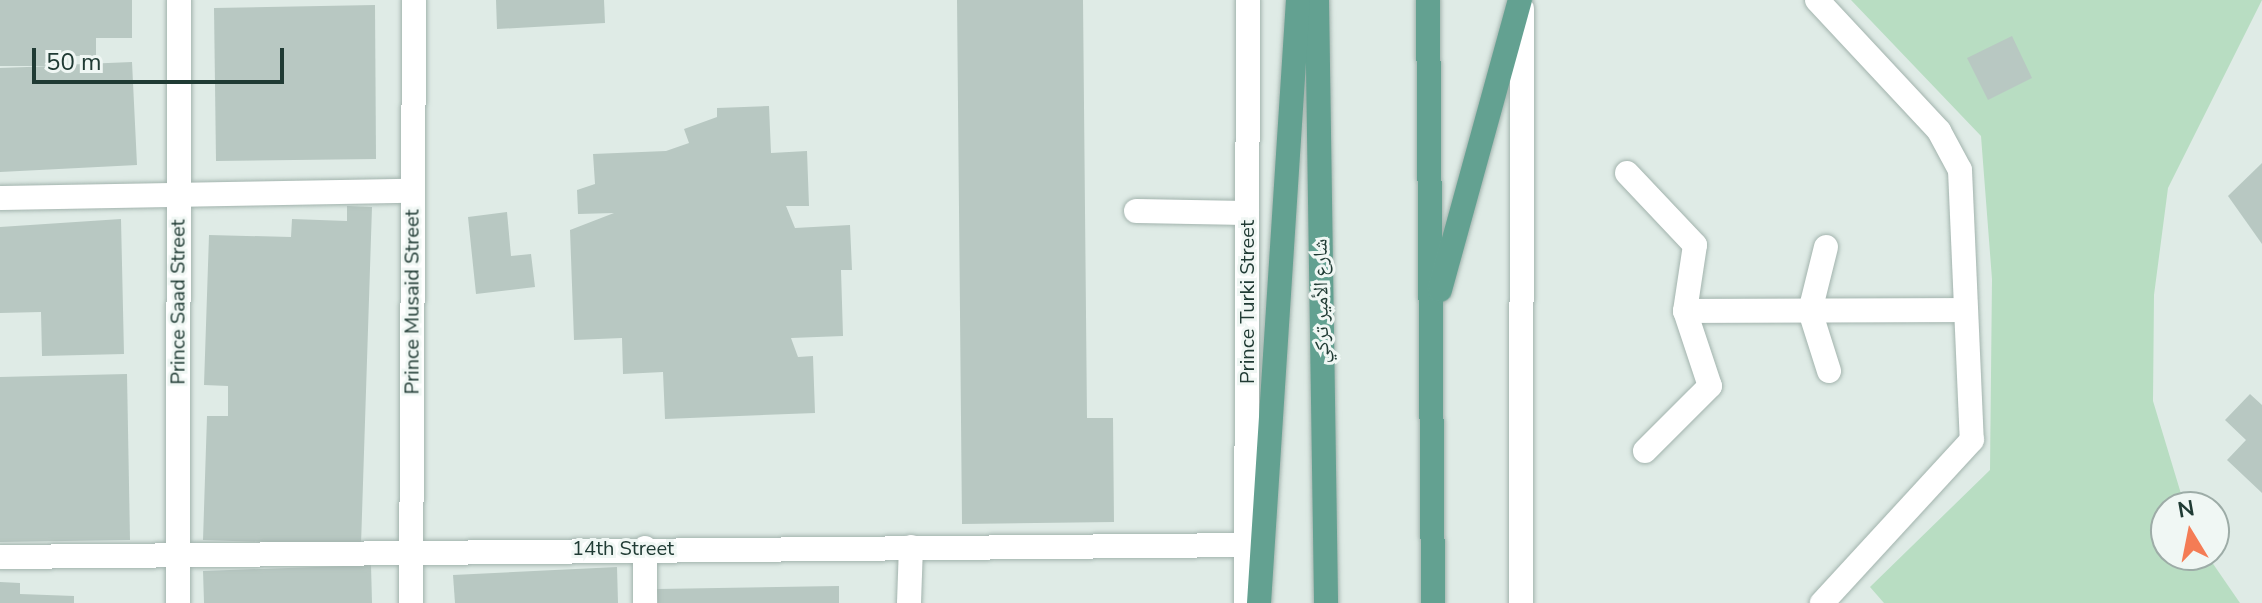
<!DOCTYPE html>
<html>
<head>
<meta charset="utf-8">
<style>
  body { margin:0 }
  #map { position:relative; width:2262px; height:603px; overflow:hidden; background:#dfebe6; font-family:"Nunito Sans","Noto Naskh Arabic",sans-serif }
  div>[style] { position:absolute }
  .green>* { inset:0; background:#b8ddc2 }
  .building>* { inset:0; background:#b8c8c2 }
  .roads { filter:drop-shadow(0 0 2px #a2b3ad) drop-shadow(0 0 2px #a2b3ad) }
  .minor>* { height:24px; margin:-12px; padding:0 12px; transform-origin:12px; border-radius:12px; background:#fff }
  .major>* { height:24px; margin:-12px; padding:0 12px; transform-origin:12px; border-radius:12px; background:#63a191 }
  span { translate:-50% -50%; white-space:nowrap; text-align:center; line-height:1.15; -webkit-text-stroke:6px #f0f7f4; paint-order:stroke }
  .street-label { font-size:20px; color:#203b34 }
  .north { position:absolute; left:2150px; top:491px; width:80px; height:80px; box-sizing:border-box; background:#f0f7f4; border:2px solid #9daca7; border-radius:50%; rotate:350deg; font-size:22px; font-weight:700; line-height:32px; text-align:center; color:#203b34 }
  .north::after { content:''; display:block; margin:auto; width:28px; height:36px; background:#f47c55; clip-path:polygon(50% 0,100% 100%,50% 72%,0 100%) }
  .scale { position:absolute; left:32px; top:48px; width:252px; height:36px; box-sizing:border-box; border:4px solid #203b34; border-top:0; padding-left:10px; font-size:24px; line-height:28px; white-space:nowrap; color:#203b34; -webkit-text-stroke:6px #f0f7f4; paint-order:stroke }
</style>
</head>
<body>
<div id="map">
  <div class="green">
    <div style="clip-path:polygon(1851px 0,2262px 0,2168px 188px,2154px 295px,2153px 401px,2185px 507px,2166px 507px,2166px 555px,2207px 555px,2240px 603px,1884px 603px,1870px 587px,1990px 470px,1992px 279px,1981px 136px)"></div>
  </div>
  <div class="building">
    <div style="clip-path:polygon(0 0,132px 0,132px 38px,96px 38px,96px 56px,60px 56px,60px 65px,132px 62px,137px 165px,0 172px,0 68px,54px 66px,0 66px)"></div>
    <div style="clip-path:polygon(496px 0,604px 0,605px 23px,497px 29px)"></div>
    <div style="clip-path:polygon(957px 0,1083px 0,1087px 418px,1113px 418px,1114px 522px,962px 524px)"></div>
    <div style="clip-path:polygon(375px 5px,376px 159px,216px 161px,214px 8px)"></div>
    <div style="clip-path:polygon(2012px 36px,2032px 78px,1988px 100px,1967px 58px)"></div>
    <div style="clip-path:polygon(769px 106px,771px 153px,807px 151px,809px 206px,786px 206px,795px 228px,850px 225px,852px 270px,841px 270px,843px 336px,791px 338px,798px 357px,813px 356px,815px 413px,665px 419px,663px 372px,623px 374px,622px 338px,574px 340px,570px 230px,614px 213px,578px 214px,577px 190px,595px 184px,593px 154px,666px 151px,689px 143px,684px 129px,717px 117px,717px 108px)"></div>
    <div style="clip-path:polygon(2262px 163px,2262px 244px,2228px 196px)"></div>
    <div style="clip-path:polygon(347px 206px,372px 207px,361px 545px,203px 540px,207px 416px,228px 416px,228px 386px,204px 385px,209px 235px,291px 237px,292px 219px,347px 221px)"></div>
    <div style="clip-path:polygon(507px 212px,511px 256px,531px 254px,535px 287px,476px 294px,468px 217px)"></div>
    <div style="clip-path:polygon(121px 219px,124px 354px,42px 356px,41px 312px,0 313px,0 227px)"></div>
    <div style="clip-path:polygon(127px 374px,130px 540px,0 542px,0 377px)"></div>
    <div style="clip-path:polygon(2250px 394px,2262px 405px,2262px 493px,2227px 460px,2246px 440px,2225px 420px)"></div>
    <div style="clip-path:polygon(371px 565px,372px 603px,204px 603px,203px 571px)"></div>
    <div style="clip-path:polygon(617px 567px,618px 603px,455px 603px,453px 575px)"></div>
    <div style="clip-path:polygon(0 582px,20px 583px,20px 594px,74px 596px,74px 603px,0 603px)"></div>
    <div style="clip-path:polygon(839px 586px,839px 603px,658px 603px,657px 589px)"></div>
  </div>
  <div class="roads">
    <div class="minor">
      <div style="left:1817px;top:0;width:179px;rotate:47deg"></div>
      <div style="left:1939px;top:131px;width:44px;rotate:61.7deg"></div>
      <div style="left:1960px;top:170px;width:270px;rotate:87.5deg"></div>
      <div style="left:1972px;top:440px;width:222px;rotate:132.6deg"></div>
      <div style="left:1627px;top:173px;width:99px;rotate:46.6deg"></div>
      <div style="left:1695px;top:245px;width:67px;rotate:98.6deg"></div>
      <div style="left:1685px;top:311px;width:79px;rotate:71.6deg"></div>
      <div style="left:1710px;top:386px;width:92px;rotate:135deg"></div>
      <div style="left:0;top:198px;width:412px;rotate:-1deg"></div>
      <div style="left:1136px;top:211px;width:111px;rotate:1deg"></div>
      <div style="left:1826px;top:247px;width:66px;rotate:104deg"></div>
      <div style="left:1810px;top:311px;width:63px;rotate:72.4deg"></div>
      <div style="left:1685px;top:311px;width:281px;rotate:-0.2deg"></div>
      <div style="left:0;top:557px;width:1245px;rotate:-0.55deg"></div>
      <div style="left:178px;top:603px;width:603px;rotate:-89.9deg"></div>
      <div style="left:411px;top:603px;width:603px;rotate:-89.71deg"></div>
      <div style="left:645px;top:603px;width:55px;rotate:-90deg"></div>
      <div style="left:909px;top:603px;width:56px;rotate:-88deg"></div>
      <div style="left:1246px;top:603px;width:603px;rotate:-89.81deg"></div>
      <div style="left:1521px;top:603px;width:594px;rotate:-89.9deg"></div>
    </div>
    <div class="major">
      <div style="left:1317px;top:0;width:603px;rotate:89.14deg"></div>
      <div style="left:1428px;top:0;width:603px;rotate:89.52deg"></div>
      <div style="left:1440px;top:290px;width:301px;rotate:-74.6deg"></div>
      <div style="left:1259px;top:603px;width:604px;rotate:-86.3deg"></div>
    </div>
  </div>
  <div class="street-label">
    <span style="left:1321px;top:301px;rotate:-91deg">شارع الأمير تركي</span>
    <span style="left:178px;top:302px;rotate:-90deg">Prince Saad Street</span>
    <span style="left:412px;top:302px;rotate:-90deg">Prince Musaid Street</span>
    <span style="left:1247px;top:302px;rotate:-90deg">Prince Turki Street</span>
    <span style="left:623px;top:548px">14th Street</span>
  </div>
  <div class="north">N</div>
  <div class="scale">50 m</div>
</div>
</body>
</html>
